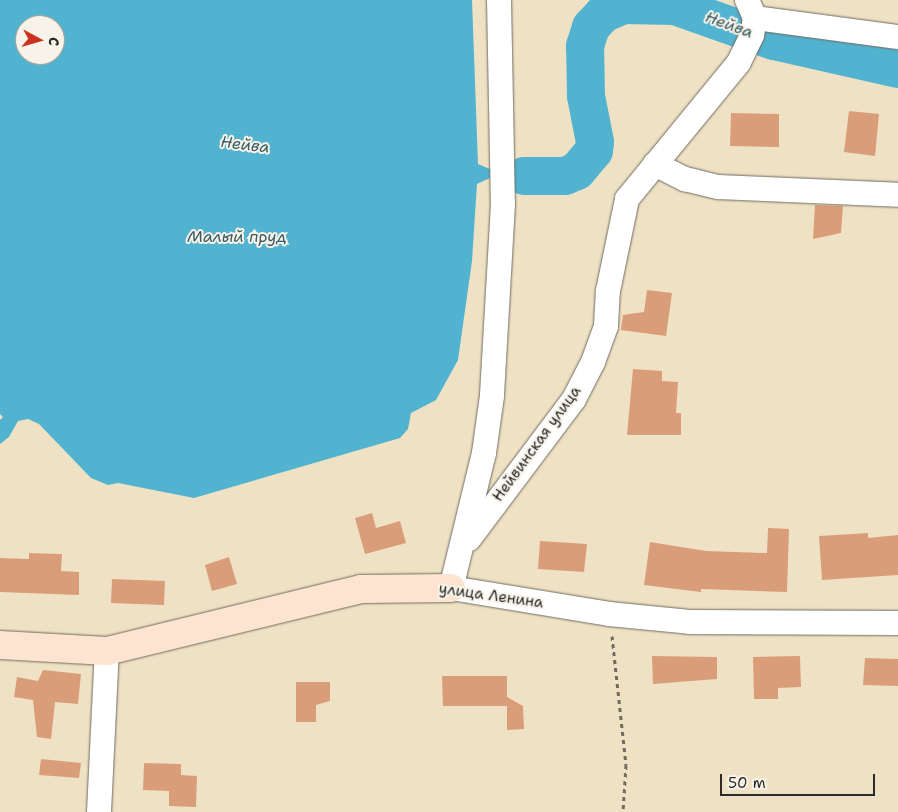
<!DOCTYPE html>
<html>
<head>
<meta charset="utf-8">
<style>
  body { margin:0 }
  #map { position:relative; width:898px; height:812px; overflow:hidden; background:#efe2c4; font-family:"Shantell Sans",sans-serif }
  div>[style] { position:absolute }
  .water>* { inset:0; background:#52b3d1 }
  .river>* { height:38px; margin:-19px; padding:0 19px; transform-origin:19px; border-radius:19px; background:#52b3d1 }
  .building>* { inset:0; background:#da9d7a }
  .path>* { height:3px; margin-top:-1.5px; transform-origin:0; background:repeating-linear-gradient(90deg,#706b61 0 4px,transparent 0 8px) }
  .roads { filter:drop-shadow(0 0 1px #706b61) drop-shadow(0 0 1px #706b61) }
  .street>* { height:24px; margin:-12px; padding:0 12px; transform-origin:12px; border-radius:12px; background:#fff }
  .secondary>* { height:28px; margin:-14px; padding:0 14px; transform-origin:14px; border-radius:14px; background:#fde4d1 }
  span { translate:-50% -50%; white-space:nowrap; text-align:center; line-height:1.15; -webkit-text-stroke:4px #f7f3e8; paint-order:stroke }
  .street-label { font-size:15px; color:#2b2b2b }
  .water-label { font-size:16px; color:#395b65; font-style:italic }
  .north { position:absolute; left:15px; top:15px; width:50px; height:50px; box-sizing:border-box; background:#f7f3e8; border:1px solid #a5a39c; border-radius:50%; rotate:96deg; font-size:14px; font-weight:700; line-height:20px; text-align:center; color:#2b2b2b }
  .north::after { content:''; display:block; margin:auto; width:18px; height:22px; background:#c8321e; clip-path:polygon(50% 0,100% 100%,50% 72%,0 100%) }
  .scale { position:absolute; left:720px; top:774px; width:155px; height:22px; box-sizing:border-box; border:2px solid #2b2b2b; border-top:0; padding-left:6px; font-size:15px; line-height:18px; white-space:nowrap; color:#2b2b2b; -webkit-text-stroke:4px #f7f3e8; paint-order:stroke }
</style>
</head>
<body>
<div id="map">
  <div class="water">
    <div style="clip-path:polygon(evenodd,0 0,472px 0,478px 164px,490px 169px,490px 178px,477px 184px,472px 261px,458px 360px,436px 400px,411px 413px,408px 429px,400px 438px,194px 498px,118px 483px,108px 485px,91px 478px,39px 424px,28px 419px,18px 421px,9px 437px,0 444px,0 420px,3px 417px,0 414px,0 0,25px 25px,55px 25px,55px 55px,25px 55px,25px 25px)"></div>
  </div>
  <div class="river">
    <div style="left:524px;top:176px;width:41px"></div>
    <div style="left:565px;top:176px;width:13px;rotate:-23deg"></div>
    <div style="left:577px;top:171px;width:26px;rotate:-50deg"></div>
    <div style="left:594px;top:151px;width:9px;rotate:-84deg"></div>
    <div style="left:595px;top:142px;width:47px;rotate:-101.1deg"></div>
    <div style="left:586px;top:96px;width:50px;rotate:-91.1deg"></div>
    <div style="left:585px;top:46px;width:20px;rotate:-72deg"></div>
    <div style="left:591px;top:27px;width:18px;rotate:-47deg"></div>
    <div style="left:603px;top:14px;width:22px;rotate:-24deg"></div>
    <div style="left:623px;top:5px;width:52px;rotate:1.1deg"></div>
    <div style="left:675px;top:6px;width:105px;rotate:19.5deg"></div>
    <div style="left:774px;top:41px;width:127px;rotate:12.7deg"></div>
  </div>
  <div class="building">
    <div style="clip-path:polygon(849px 111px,879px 114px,875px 156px,844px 152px)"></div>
    <div style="clip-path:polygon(731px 113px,779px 114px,779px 147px,730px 146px)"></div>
    <div style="clip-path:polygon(815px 205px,843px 206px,841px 233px,813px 239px)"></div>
    <div style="clip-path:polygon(647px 290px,672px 293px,666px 336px,621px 330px,623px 315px,644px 312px)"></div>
    <div style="clip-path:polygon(633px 369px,662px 371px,662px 381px,678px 382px,676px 413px,681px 413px,681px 435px,627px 435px)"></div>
    <div style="clip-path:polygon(372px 513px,376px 528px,400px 521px,406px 543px,365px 554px,355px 518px)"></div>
    <div style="clip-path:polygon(768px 528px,789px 529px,787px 592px,701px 589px,701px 592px,644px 585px,650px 542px,706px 551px,767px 553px)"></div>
    <div style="clip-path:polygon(868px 533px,868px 538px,898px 535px,898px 575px,822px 580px,819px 536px)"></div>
    <div style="clip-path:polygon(540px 541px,587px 544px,584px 572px,538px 569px)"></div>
    <div style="clip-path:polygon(29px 553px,62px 554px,61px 571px,79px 572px,79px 595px,0 592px,0 558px,29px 559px)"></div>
    <div style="clip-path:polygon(229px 557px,237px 584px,212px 591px,205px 565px)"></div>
    <div style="clip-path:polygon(112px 579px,165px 581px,164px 605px,111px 603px)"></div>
    <div style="clip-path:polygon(652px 656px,717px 657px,717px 679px,653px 684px)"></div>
    <div style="clip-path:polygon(800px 656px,801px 687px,778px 688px,778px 699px,754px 699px,753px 657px)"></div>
    <div style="clip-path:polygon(865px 658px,898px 659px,898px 686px,863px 685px)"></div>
    <div style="clip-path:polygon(43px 670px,81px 674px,78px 704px,55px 702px,51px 739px,37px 737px,33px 700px,14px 697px,17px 677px,38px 681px)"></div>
    <div style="clip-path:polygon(442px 676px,507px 676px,507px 697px,523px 706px,524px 729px,507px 730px,507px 706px,443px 706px)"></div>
    <div style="clip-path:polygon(296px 682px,330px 682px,330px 701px,316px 705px,316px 722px,296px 722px)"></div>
    <div style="clip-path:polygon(41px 759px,81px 763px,79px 778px,39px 775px)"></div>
    <div style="clip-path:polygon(144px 763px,181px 764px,181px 775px,197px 776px,196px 807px,169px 806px,169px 791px,143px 790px)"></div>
  </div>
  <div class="path">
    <div style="left:612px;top:636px;width:130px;rotate:83.8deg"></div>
    <div style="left:626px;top:765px;width:47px;rotate:93.7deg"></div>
  </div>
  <div class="roads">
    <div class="street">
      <div style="left:499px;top:0;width:204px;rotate:88.9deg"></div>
      <div style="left:503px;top:204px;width:192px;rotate:93.3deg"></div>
      <div style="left:492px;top:396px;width:58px;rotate:98deg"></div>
      <div style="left:484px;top:453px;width:139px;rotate:103.7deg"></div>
      <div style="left:451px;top:588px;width:160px;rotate:9.3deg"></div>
      <div style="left:609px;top:614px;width:81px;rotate:5.6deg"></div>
      <div style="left:690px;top:622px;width:208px;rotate:0.3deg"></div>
      <div style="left:755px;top:18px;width:144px;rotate:7.6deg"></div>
      <div style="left:655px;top:164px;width:34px;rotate:27deg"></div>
      <div style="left:685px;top:179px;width:34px;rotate:14deg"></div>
      <div style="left:718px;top:187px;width:180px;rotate:2.5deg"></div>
      <div style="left:469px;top:539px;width:175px;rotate:-53.1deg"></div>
      <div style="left:574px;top:399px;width:42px;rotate:-62.8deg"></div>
      <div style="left:593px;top:362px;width:38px;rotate:-70deg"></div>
      <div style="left:606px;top:326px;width:35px;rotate:-87deg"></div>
      <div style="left:608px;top:291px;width:94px;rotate:-78.3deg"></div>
      <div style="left:627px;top:199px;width:177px;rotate:-50.7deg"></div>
      <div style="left:739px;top:62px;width:30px;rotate:-64deg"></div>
      <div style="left:752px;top:35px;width:17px;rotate:-80deg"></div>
      <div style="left:755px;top:18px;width:20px;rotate:-114deg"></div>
      <div style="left:99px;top:812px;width:161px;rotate:-87.2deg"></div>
    </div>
    <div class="secondary">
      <div style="left:0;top:645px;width:107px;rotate:3.2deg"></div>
      <div style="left:107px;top:651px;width:261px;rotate:-13.7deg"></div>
      <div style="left:361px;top:589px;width:90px;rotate:-0.6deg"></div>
    </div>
  </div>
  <div class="street-label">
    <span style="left:537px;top:444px;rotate:-54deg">Нейвинская улица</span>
    <span style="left:491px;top:596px;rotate:8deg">улица Ленина</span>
  </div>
  <div class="water-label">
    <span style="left:729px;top:25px;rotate:20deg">Нейва</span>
    <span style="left:245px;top:145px;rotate:7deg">Нейва</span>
    <span style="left:237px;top:237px">Малый пруд</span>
  </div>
  <div class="north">С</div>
  <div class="scale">50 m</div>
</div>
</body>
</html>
